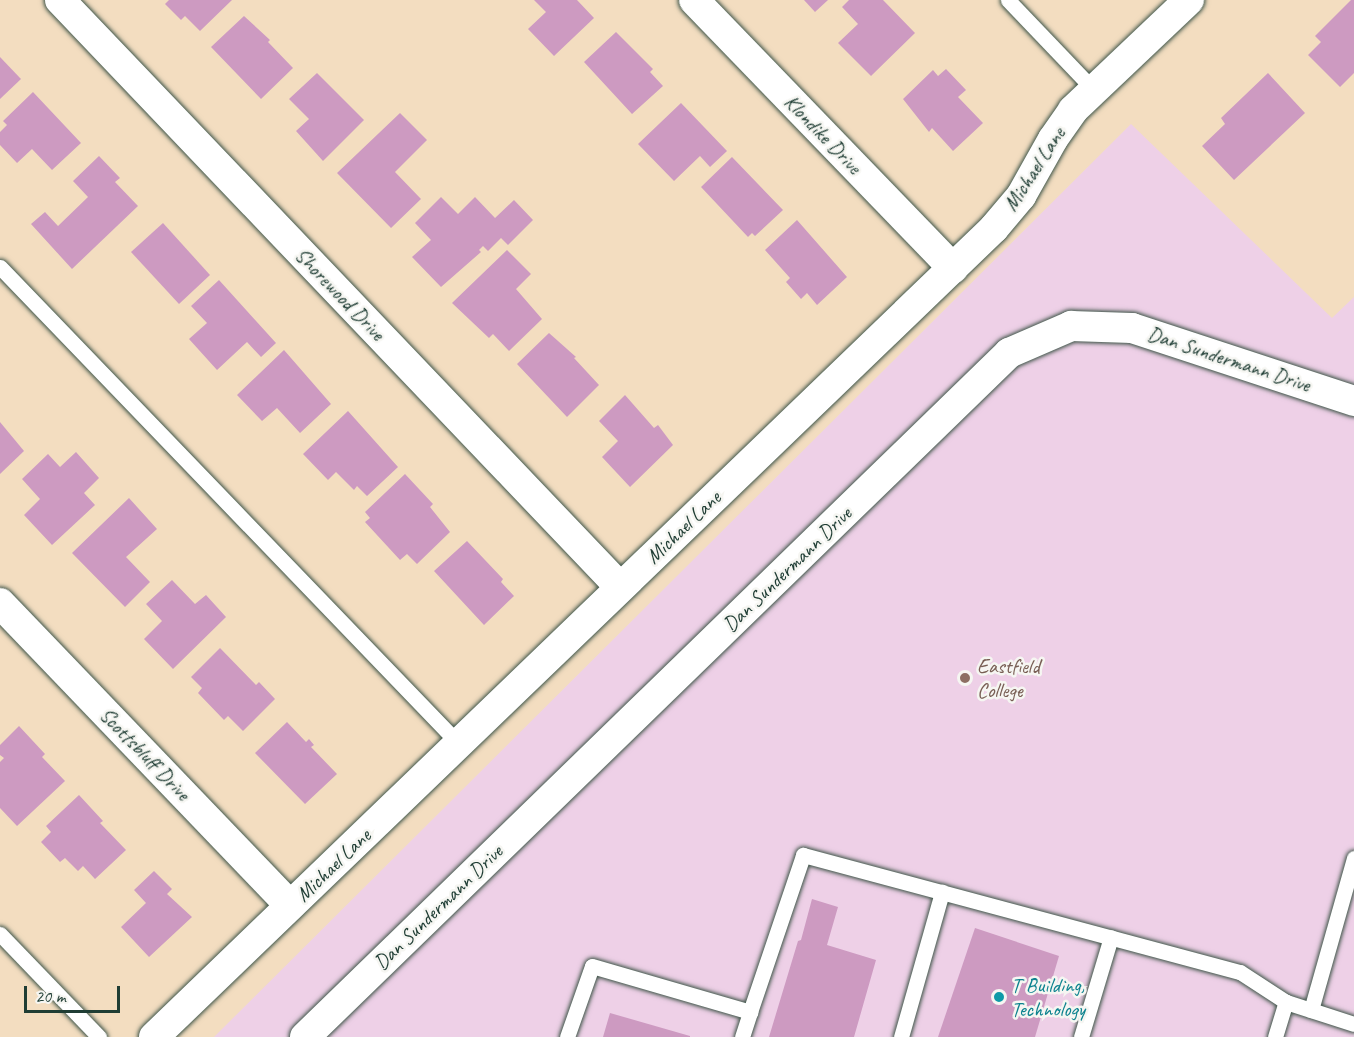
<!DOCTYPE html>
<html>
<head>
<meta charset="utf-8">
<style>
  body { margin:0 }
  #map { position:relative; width:1354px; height:1037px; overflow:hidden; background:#f3ddc0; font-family:Caveat,sans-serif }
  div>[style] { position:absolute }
  .built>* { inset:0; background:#eed0e7 }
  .building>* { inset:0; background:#cd9ac1 }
  .roads { filter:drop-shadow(0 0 2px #3f5549) drop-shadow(0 0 2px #3f5549) }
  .lane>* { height:15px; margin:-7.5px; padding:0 7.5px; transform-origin:7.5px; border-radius:7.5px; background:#fff }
  .street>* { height:30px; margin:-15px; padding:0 15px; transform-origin:15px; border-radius:15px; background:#fff }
  .dots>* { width:16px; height:16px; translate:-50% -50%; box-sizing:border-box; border:3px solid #f6f6f2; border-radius:50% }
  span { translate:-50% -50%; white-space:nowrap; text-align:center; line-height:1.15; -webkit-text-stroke:5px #f6f6f2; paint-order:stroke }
  .street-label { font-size:21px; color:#1f3d34 }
  .education-label { font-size:21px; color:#785e54 }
  .left { translate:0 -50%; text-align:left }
  .culture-label { font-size:21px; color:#0d838f }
  .scale { position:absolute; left:24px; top:986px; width:96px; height:27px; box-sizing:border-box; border:3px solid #1f3d34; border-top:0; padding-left:8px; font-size:18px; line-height:21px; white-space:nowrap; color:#1f3d34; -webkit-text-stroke:4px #f6f6f2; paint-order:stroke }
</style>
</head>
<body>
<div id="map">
  <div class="built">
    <div style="clip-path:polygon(1131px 124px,1332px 318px,1354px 297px,1354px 1037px,214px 1037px)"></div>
  </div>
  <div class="building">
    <div style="clip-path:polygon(169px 0,232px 0,200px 31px,185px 16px,181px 20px,165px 4px)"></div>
    <div style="clip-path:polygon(534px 0,577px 0,594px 18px,554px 56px,528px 29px,546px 12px)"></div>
    <div style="clip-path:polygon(804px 0,828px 0,815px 12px)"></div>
    <div style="clip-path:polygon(849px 0,883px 0,915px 33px,871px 76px,838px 43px,858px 24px,842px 7px)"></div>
    <div style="clip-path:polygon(1351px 0,1354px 0,1354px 73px,1340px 87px,1308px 55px,1321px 42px,1315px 36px)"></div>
    <div style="clip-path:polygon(244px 16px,270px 40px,268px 42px,293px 68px,261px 99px,211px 47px)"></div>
    <div style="clip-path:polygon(616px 32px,653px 69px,650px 72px,663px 86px,632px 114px,584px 62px)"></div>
    <div style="clip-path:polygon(0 57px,21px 79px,0 99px)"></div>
    <div style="clip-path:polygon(946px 69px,966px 90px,958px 97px,983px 123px,953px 151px,932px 128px,929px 132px,903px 99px,933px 70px,938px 76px)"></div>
    <div style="clip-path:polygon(317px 73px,364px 120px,323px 161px,296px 131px,309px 119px,289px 99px)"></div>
    <div style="clip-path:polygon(1268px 73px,1305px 113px,1234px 180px,1202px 146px,1225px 124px,1221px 118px)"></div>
    <div style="clip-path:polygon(33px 92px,81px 143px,52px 170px,32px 149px,17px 163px,0 145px,0 132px,7px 125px,3px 121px)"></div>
    <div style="clip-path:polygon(681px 103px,727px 151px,710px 167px,700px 156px,674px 181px,638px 144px)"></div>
    <div style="clip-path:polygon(400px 113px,427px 140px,395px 172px,421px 199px,391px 228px,337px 173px)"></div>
    <div style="clip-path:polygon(99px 156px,120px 178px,115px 182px,138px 206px,72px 269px,31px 224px,45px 212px,58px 226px,88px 197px,73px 181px)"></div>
    <div style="clip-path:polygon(732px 157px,783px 210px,755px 236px,752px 233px,748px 237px,701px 187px)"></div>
    <div style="clip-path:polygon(441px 197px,458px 214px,475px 197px,495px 218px,514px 200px,533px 220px,508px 245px,501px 238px,488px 251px,483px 246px,479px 250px,481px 252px,441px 287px,412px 257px,431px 240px,415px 223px)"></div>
    <div style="clip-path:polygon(797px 220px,847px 277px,817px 305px,807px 293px,801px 299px,786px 282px,790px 278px,765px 250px)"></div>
    <div style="clip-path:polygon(163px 223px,210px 275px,179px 304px,131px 252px)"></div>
    <div style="clip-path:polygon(507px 250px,531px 274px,516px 289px,542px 319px,509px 351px,493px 334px,489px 338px,452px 303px)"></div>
    <div style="clip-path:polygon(219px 280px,276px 343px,261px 357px,247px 342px,217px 370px,189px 339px,207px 323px,191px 306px)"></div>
    <div style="clip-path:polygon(549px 333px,576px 357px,574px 358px,599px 385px,567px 417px,517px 364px)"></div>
    <div style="clip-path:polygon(284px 350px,331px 404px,300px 433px,277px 408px,262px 421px,237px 395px)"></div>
    <div style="clip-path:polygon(625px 395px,654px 428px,658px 425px,673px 445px,630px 487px,602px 457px,618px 441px,599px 421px)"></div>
    <div style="clip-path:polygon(348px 411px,398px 467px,367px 496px,357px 486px,354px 490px,336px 472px,328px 480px,303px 454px)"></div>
    <div style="clip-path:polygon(0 422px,24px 451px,0 474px)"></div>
    <div style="clip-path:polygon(76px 452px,99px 478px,84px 493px,95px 505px,52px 545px,24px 515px,40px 499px,22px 479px,48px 454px,60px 467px)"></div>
    <div style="clip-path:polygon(405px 474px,433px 504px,430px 507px,450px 532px,417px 564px,407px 554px,400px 560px,365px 522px,370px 518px,365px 512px)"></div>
    <div style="clip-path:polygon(129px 498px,157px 529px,126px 557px,150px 582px,125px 607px,72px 553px)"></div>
    <div style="clip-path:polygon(467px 541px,503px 579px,501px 582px,514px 596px,484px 625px,434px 571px)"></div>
    <div style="clip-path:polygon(172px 580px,195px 604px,206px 595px,226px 617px,173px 669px,144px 639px,162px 621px,146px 604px)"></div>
    <div style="clip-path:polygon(220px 648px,256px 685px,259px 682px,275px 699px,243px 731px,228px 716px,224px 720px,198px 693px,202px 688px,191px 677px)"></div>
    <div style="clip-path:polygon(287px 722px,306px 742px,309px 739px,314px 745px,311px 747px,337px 774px,305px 804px,255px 753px)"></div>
    <div style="clip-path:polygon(19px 726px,45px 754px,42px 757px,65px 781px,17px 826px,0 808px,0 762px,4px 758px,0 755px,0 745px)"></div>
    <div style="clip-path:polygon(79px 795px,103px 821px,100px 823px,126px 850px,95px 879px,83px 866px,78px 871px,65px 858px,60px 862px,41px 842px,51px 832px,46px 826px)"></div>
    <div style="clip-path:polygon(154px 871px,172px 889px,167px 894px,192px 917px,149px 957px,121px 927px,146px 903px,134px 890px)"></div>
    <div style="clip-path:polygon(812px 899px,838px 907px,827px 945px,876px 960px,854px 1037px,769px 1037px,798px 941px,801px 940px)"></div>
    <div style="clip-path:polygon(975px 928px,1059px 956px,1035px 1037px,938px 1037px)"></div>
    <div style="clip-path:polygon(610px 1013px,690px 1036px,690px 1037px,603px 1037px)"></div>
  </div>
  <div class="roads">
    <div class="lane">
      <div style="left:1008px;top:0;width:124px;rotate:46.3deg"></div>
      <div style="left:0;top:267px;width:662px;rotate:46.1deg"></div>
      <div style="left:0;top:934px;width:143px;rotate:46.1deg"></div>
      <div style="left:1311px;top:1010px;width:158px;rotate:-74.2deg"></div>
      <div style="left:567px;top:1037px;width:75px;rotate:-70.6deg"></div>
      <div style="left:592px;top:966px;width:165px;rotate:16.2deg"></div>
      <div style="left:750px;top:1012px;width:166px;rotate:-71.3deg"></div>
      <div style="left:803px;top:855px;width:452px;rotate:15deg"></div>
      <div style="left:1240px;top:972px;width:55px;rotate:33.1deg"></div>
      <div style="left:742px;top:1037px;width:26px;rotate:-72deg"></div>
      <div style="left:901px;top:1037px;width:151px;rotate:-74.2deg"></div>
      <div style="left:1081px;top:1037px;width:104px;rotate:-73.3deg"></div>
      <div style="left:1275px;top:1037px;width:37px;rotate:-73deg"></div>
      <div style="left:1286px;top:1002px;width:71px;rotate:17.9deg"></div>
    </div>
    <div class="street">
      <div style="left:60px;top:0;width:811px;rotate:46.35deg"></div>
      <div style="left:694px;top:0;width:373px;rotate:46deg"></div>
      <div style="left:0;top:603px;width:419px;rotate:46.2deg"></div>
      <div style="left:154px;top:1037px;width:1166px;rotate:-43.92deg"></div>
      <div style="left:994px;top:228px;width:42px;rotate:-49.8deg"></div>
      <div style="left:1021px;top:196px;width:65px;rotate:-60.7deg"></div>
      <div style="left:1053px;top:139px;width:35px;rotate:-55deg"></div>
      <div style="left:1073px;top:110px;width:160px;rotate:-43.5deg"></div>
      <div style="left:305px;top:1037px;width:982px;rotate:-44.17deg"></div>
      <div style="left:1009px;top:353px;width:68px;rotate:-23.5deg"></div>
      <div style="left:1071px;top:326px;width:61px;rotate:1.9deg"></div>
      <div style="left:1132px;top:328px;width:234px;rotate:18.2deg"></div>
    </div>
  </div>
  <div class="dots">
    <div style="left:965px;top:678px;background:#8d6e63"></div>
    <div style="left:999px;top:997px;background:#0f9aa8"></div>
  </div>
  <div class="street-label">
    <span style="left:823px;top:134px;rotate:46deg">Klondike Drive</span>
    <span style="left:1034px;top:169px;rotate:-57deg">Michael Lane</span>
    <span style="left:340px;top:294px;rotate:46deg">Shorewood Drive</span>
    <span style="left:1229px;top:359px;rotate:18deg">Dan Sundermann Drive</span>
    <span style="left:683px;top:527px;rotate:-44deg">Michael Lane</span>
    <span style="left:787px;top:569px;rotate:-44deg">Dan Sundermann Drive</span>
    <span style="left:145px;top:754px;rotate:46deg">Scottsbluff Drive</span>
    <span style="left:333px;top:865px;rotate:-44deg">Michael Lane</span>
    <span style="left:438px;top:907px;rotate:-44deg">Dan Sundermann Drive</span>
  </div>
  <div class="education-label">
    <span class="left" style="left:977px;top:678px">Eastfield<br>College</span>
  </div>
  <div class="culture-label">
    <span class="left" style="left:1011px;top:997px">T Building,<br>Technology</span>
  </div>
  <div class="scale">20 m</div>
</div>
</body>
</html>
